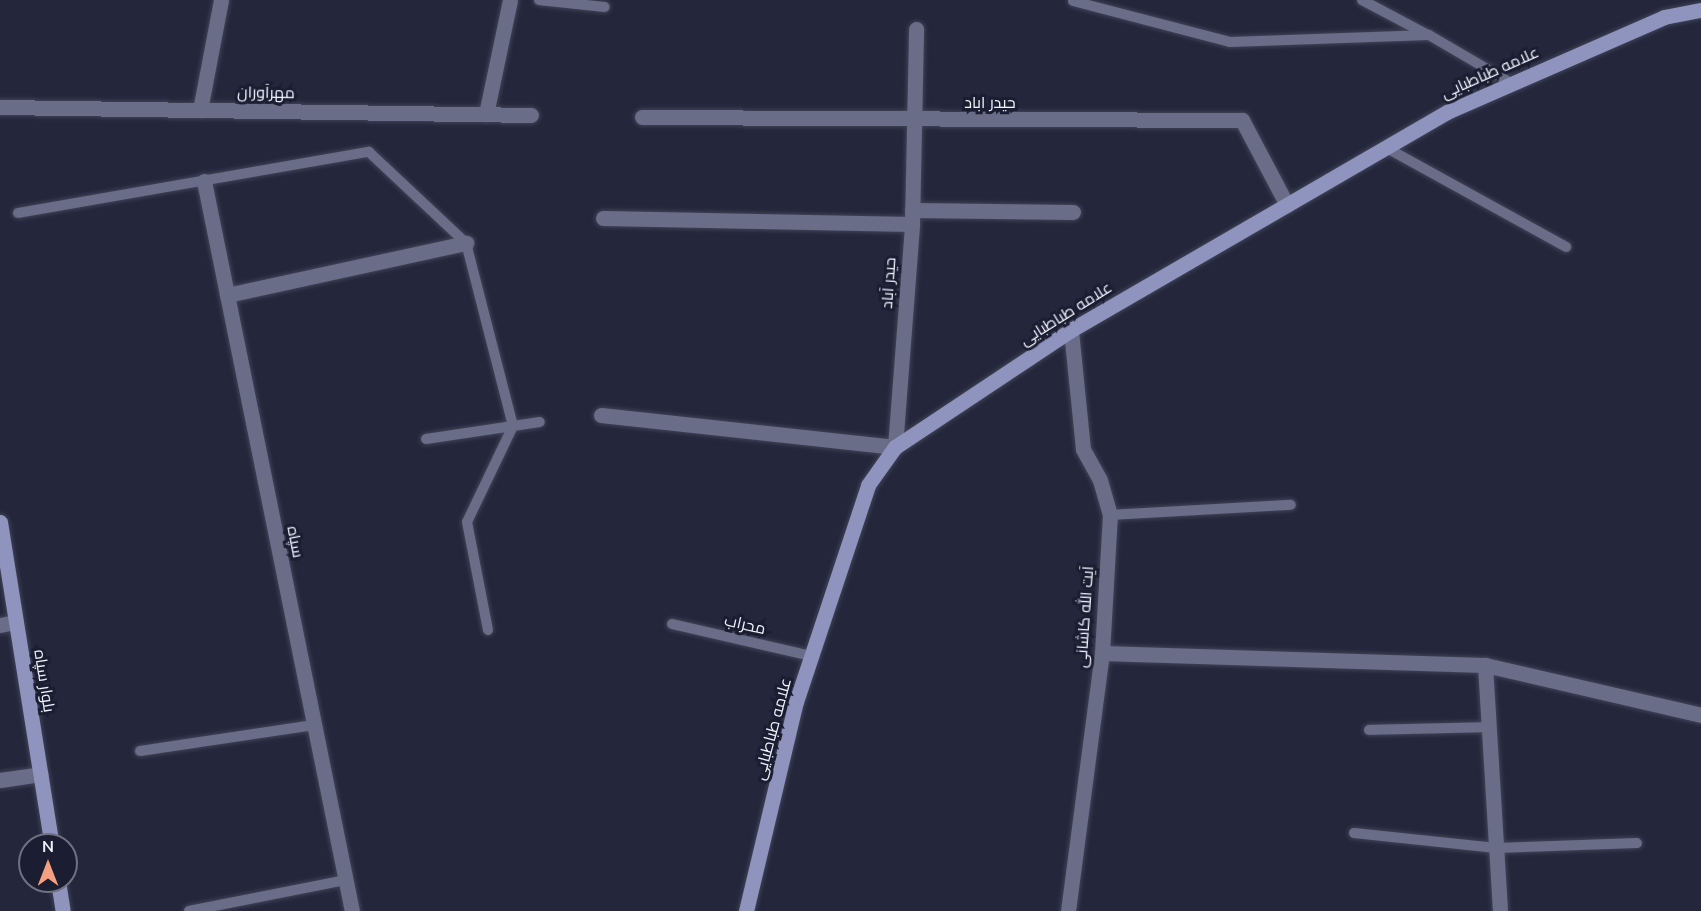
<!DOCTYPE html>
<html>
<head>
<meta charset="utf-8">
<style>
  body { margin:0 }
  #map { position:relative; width:1701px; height:911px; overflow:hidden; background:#24273c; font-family:"Nunito Sans",Cairo,sans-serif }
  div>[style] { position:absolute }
  .roads { filter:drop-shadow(0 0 2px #414357) drop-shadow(0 0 2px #414357) }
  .lane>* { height:10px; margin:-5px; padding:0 5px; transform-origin:5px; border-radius:5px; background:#696d87 }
  .street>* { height:15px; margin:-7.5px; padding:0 7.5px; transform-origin:7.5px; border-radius:7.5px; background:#696d87 }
  .secondary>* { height:15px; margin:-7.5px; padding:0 7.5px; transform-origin:7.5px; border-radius:7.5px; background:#8e94bd }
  span { translate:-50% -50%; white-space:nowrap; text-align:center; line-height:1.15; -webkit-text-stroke:6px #1b1d31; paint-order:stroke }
  .street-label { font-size:16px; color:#f0f2fe }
  .north { position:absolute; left:18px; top:833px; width:60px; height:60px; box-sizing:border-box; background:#1b1d31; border:2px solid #707283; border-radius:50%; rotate:0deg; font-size:16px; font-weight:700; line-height:24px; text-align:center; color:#f0f2fe }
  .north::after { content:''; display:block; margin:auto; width:21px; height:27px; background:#f39f82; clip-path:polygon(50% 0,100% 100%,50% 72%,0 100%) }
</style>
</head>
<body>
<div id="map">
  <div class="roads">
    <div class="lane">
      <div style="left:539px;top:0;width:66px;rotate:6.1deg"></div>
      <div style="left:1362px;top:0;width:75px;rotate:27.9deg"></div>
      <div style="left:1073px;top:1px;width:162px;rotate:14.6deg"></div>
      <div style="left:1230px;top:42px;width:199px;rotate:-2deg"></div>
      <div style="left:1429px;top:35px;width:95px;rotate:30.3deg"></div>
      <div style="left:1385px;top:147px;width:207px;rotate:28.9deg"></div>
      <div style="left:18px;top:213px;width:356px;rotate:-9.9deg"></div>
      <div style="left:369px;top:152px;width:133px;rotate:43.2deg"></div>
      <div style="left:466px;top:243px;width:189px;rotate:75.6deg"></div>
      <div style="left:513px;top:426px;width:106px;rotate:115.6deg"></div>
      <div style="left:467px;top:522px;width:110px;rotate:79deg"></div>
      <div style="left:426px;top:439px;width:115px;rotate:-8.5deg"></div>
      <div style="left:1110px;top:515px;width:181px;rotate:-3.2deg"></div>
      <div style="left:672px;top:624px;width:144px;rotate:12.9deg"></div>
      <div style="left:1369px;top:730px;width:120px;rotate:-1.4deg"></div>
      <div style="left:140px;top:751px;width:176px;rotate:-8.5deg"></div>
      <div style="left:1354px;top:833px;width:143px;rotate:6deg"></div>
      <div style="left:1496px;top:848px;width:141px;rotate:-2deg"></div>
      <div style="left:189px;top:911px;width:159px;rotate:-11.2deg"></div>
    </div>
    <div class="street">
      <div style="left:0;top:107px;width:531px;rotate:0.86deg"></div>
      <div style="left:200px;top:110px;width:112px;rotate:-79.2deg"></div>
      <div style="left:486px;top:114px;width:116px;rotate:-78.1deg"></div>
      <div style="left:642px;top:117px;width:600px;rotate:0.29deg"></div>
      <div style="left:1242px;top:120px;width:96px;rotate:62.1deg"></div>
      <div style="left:204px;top:181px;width:745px;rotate:78.54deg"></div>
      <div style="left:912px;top:210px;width:161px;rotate:0.7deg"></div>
      <div style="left:603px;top:218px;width:309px;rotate:1.1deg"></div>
      <div style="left:227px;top:295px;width:245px;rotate:-12.3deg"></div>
      <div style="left:601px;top:415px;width:296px;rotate:6.2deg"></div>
      <div style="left:895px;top:447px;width:224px;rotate:-85.6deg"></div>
      <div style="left:912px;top:224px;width:195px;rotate:-88.8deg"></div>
      <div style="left:0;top:625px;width:16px;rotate:-11deg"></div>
      <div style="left:1102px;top:653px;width:383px;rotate:1.8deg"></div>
      <div style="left:1485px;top:665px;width:222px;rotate:13deg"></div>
      <div style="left:1485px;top:665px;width:246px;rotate:86.5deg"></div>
      <div style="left:0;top:780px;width:41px;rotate:-8.3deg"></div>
      <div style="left:1068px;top:911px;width:260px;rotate:-82.5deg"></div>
      <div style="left:1102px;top:653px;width:138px;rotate:-86.7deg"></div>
      <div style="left:1110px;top:515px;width:36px;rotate:-106deg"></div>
      <div style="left:1100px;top:480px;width:35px;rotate:-119deg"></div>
      <div style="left:1083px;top:449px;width:120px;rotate:-95.8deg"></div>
    </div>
    <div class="secondary">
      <div style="left:0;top:522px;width:327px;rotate:80.9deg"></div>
      <div style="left:58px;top:881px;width:30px;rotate:81deg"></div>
      <div style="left:746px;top:911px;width:212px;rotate:-76.6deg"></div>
      <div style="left:795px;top:705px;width:232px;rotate:-71.6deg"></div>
      <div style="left:868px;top:485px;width:47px;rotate:-54.6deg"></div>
      <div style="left:895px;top:447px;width:211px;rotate:-33.6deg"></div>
      <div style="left:1071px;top:330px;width:435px;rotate:-30.1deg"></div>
      <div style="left:1447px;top:112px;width:237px;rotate:-23.6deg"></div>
      <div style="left:1664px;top:17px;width:38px;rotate:-11deg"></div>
    </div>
  </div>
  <div class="street-label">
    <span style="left:1490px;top:73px;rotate:-24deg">علامه طباطبایی</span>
    <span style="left:266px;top:93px;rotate:1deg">مهرآوران</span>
    <span style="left:990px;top:103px">حیدر اباد</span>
    <span style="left:889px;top:283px;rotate:-86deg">حیدر آباد</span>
    <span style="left:1066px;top:314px;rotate:-32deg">علامه طباطبایی</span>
    <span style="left:295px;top:542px;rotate:79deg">سپاه</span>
    <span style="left:1085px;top:617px;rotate:-86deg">آیت الله کاشانی</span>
    <span style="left:745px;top:625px;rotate:13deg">محراب</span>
    <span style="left:44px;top:681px;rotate:81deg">بلوار سپاه</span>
    <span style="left:773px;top:729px;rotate:-75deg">علامه طباطبایی</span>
  </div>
  <div class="north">N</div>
</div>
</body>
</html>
